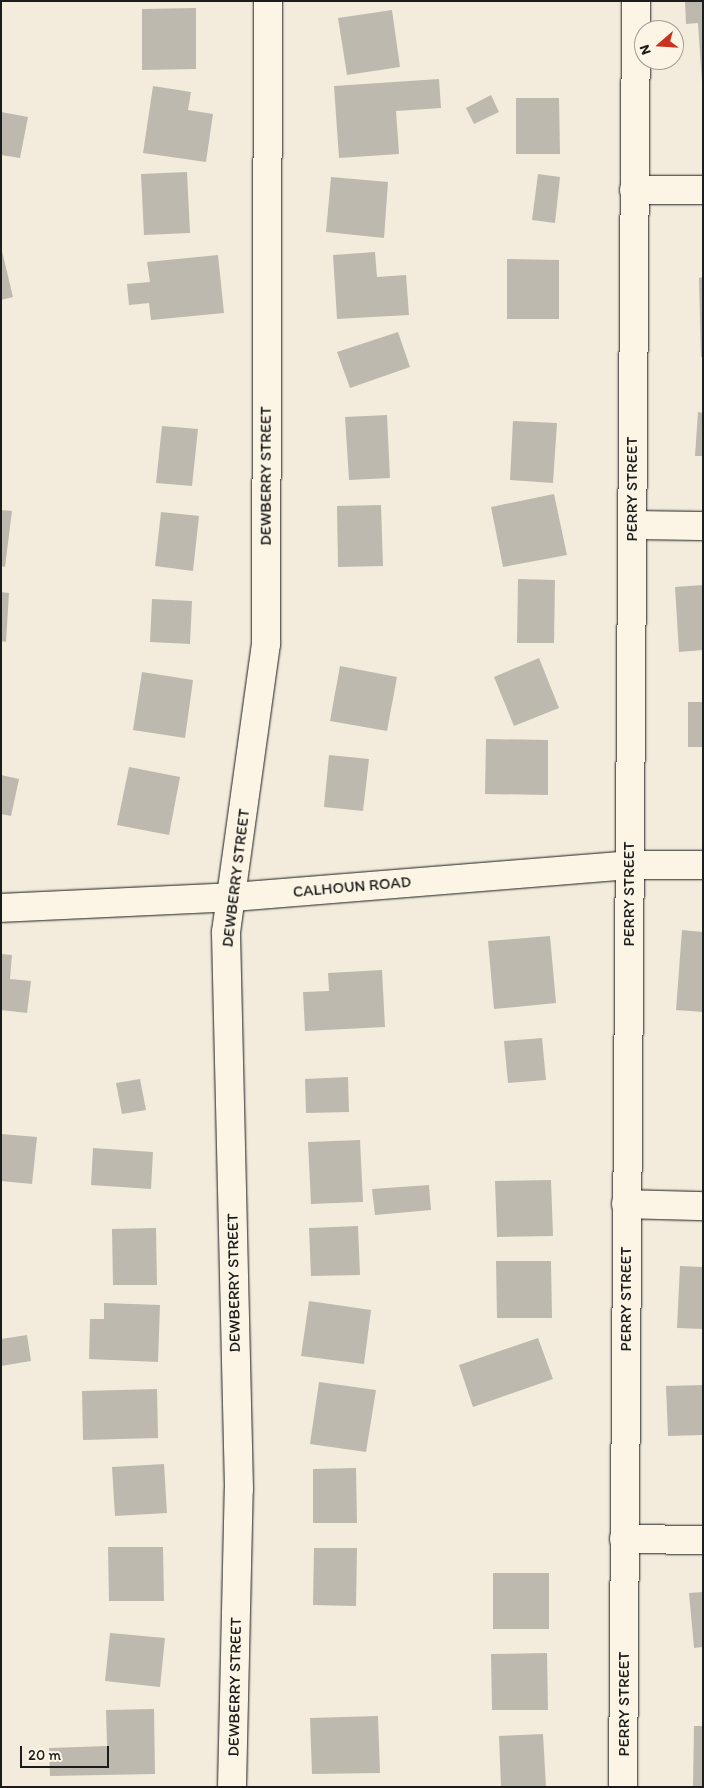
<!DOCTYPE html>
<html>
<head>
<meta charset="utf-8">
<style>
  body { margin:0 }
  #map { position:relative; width:704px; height:1788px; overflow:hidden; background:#f3ecdd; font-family:Itim,sans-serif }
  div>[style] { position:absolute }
  .building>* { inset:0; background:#beb9ae }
  .roads { filter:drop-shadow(0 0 1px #1c1c1c) drop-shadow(0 0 1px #1c1c1c) }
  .minor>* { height:28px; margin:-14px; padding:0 14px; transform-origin:14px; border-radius:14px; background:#fcf5e5 }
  span { translate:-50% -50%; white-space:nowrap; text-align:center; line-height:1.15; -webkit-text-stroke:4px #fcf5e5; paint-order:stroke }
  .street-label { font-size:16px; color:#1c1c1c }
  .frame { position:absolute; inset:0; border:2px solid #1c1c1c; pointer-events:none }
  .north { position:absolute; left:634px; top:20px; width:50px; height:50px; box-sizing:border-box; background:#fcf5e5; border:1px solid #a29e95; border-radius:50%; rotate:251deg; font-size:14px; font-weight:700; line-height:20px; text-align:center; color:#1c1c1c }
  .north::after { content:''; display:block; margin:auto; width:18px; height:22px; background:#c8321e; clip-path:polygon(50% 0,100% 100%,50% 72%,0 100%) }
  .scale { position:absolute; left:20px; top:1746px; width:89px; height:22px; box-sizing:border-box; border:2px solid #1c1c1c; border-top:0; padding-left:6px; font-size:15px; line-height:18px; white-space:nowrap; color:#1c1c1c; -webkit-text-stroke:4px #fcf5e5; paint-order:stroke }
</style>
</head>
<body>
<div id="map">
  <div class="building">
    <div style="clip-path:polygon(685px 1px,703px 1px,703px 98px,698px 23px,686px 24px)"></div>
    <div style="clip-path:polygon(196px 8px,196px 69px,142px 70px,142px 9px)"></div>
    <div style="clip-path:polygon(392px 10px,400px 67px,347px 75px,338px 18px)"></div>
    <div style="clip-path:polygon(439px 79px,441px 108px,396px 111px,399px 154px,339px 158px,334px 86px)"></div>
    <div style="clip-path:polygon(153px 86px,191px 92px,188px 110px,213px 114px,206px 162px,143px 153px)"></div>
    <div style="clip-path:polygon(491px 95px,499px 112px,474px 124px,466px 108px)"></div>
    <div style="clip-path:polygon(516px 98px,559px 98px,560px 154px,516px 154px)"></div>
    <div style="clip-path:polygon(1px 112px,28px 117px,20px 158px,1px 155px)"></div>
    <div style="clip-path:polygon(187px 172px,190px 233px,144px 235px,141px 174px)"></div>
    <div style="clip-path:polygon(538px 174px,560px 177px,555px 223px,532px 220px)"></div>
    <div style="clip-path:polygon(331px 177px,388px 182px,384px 238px,326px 232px)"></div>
    <div style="clip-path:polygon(1px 247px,13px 297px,1px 300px)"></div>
    <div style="clip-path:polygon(375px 252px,377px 277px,406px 275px,409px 315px,337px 319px,333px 255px)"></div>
    <div style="clip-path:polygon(218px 255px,224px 313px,151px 320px,149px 303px,129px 305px,127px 284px,150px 282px,147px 262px)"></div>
    <div style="clip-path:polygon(507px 259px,559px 260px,559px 319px,507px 319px)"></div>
    <div style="clip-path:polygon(703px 277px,703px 357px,701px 357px,699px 278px)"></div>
    <div style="clip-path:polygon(398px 332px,410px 367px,350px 388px,337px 352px)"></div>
    <div style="clip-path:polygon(698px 412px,703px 413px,703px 456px,695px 456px)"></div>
    <div style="clip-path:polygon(387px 415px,390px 478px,349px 480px,345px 417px)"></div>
    <div style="clip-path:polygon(513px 421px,557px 423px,553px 483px,510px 480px)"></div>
    <div style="clip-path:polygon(162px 426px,198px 429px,192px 486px,156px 483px)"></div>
    <div style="clip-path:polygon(554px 494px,567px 555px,503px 567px,491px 507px)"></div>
    <div style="clip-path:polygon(381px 505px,383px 566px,338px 567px,337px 506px)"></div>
    <div style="clip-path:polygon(1px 510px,12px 511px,5px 567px,1px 566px)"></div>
    <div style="clip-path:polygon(161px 512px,199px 516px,193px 571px,155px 566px)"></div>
    <div style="clip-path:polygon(518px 579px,555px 580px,554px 643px,517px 643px)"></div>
    <div style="clip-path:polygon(703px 585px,703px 650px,679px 652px,675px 587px)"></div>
    <div style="clip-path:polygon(1px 592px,9px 593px,6px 642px,1px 641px)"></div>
    <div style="clip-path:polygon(152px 599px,192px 601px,190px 644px,150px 642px)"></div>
    <div style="clip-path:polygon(539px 658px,559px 708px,514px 726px,494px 677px)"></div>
    <div style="clip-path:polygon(340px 666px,397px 677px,387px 731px,330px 721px)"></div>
    <div style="clip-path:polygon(142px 672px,193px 680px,185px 738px,133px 730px)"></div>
    <div style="clip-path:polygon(688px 702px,703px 702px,703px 747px,688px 747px)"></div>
    <div style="clip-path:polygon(486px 739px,548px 740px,548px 795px,485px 794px)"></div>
    <div style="clip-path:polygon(329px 755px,369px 759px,363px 811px,324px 807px)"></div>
    <div style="clip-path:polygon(129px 767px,180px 777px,169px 835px,117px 825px)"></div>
    <div style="clip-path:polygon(1px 775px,19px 779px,11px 816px,1px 814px)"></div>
    <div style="clip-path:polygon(682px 930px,703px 932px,703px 1012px,676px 1010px)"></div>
    <div style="clip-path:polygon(550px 936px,556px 1003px,494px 1009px,488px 941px)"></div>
    <div style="clip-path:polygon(1px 954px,12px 955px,10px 979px,31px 981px,27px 1013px,1px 1010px)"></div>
    <div style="clip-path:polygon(382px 970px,385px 1027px,305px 1031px,303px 992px,329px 991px,328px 973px)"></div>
    <div style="clip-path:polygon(542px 1038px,546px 1080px,508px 1083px,504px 1041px)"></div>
    <div style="clip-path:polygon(348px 1077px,349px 1112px,306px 1113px,305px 1079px)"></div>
    <div style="clip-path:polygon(140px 1079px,146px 1110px,122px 1114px,116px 1083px)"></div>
    <div style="clip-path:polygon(1px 1134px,37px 1137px,32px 1184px,1px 1181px)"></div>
    <div style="clip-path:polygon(360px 1140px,363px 1202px,311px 1204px,308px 1142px)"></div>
    <div style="clip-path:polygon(93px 1148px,153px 1152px,151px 1189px,91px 1185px)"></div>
    <div style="clip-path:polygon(551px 1180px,553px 1236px,497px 1237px,495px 1181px)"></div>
    <div style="clip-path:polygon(429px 1185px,431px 1210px,375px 1215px,372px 1189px)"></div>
    <div style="clip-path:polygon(358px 1226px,360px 1275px,311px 1276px,309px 1228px)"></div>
    <div style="clip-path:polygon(156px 1228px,157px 1285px,113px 1285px,112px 1229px)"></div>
    <div style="clip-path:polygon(496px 1261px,551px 1261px,552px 1318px,497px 1318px)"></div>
    <div style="clip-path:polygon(680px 1266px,703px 1267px,703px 1329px,677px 1328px)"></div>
    <div style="clip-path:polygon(309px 1301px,371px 1310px,364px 1364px,301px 1356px)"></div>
    <div style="clip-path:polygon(104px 1303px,160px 1305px,158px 1362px,89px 1359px,90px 1319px,104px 1319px)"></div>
    <div style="clip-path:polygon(27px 1335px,31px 1361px,1px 1366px,1px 1339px)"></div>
    <div style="clip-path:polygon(538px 1338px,553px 1379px,473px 1407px,459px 1365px)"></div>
    <div style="clip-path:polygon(319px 1382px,376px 1390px,366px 1452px,310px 1444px)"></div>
    <div style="clip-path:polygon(703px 1385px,703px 1435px,668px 1436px,666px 1386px)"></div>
    <div style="clip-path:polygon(157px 1389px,158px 1438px,83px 1440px,82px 1391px)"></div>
    <div style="clip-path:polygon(164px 1464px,167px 1513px,115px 1516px,112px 1467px)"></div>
    <div style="clip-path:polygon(356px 1468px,357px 1523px,313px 1523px,313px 1469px)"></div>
    <div style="clip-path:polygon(108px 1547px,163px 1547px,164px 1601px,109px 1601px)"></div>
    <div style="clip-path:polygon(314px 1548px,357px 1548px,356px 1606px,313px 1605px)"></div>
    <div style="clip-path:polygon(493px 1573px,549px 1573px,549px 1629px,493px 1629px)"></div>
    <div style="clip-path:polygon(703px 1592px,703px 1647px,694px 1648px,689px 1593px)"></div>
    <div style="clip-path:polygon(110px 1633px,165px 1638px,160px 1687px,105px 1681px)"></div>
    <div style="clip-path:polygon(547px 1653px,548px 1710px,492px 1710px,491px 1654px)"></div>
    <div style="clip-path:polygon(154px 1709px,155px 1774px,50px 1776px,49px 1748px,107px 1746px,106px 1710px)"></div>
    <div style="clip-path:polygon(378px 1716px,380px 1773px,312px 1774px,310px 1718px)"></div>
    <div style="clip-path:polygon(694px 1726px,703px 1726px,703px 1787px,693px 1787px)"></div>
    <div style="clip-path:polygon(543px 1734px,546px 1787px,501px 1787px,499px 1736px)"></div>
  </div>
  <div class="roads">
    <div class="minor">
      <div style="left:634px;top:190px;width:69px"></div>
      <div style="left:632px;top:525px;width:71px;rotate:0.8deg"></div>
      <div style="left:1px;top:908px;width:232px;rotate:-2.7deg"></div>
      <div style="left:233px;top:897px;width:398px;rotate:-4.6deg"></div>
      <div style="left:630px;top:865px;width:73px"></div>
      <div style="left:626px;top:1204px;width:77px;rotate:1.5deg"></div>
      <div style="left:624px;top:1539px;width:79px;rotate:0.7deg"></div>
      <div style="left:232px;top:1787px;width:298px;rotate:-88.7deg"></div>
      <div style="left:239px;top:1489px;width:557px;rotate:-91.34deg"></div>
      <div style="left:226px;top:932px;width:291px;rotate:-82.1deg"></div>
      <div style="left:266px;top:644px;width:643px;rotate:-89.82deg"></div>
      <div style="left:623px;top:1787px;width:1786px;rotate:-89.58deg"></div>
    </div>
  </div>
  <div class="street-label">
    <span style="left:266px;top:476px;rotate:-90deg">DEWBERRY STREET</span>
    <span style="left:632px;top:489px;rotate:-90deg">PERRY STREET</span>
    <span style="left:236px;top:878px;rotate:-83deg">DEWBERRY STREET</span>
    <span style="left:352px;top:887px;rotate:-5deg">CALHOUN ROAD</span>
    <span style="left:629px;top:894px;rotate:-90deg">PERRY STREET</span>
    <span style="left:234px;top:1283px;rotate:-91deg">DEWBERRY STREET</span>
    <span style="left:626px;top:1299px;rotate:-90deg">PERRY STREET</span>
    <span style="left:235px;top:1687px;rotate:-89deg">DEWBERRY STREET</span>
    <span style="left:624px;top:1704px;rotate:-90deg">PERRY STREET</span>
  </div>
  <div class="frame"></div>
  <div class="north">N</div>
  <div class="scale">20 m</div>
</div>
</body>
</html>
